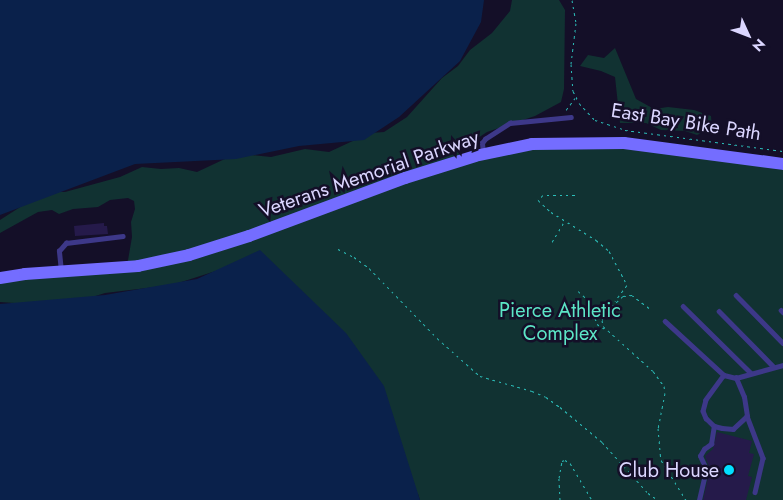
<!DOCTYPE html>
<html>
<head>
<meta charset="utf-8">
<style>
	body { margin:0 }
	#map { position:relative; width:783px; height:500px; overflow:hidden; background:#140f28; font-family:Jost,sans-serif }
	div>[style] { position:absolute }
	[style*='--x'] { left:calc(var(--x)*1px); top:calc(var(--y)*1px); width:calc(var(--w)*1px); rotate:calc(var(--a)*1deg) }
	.green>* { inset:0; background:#113232 }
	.water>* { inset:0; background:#0a214b }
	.building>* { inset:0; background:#251a4a }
	.path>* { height:1px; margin-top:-0.5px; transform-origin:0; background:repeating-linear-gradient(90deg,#2bbeb9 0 2.5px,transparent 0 6.5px) }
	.lane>* { height:4.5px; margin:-2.25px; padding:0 2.25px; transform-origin:2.25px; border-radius:2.25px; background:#3d3889 }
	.secondary>* { height:12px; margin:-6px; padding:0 6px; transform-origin:6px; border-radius:6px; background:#746dff }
	.dots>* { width:14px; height:14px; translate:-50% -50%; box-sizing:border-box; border:2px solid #140f28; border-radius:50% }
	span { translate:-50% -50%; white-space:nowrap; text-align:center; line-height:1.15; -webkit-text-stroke:5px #140f28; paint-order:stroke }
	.street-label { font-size:20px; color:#dbd6ff }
	.park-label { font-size:20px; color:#5ce5c6 }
	.poi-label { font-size:20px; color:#dbd6ff }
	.right { translate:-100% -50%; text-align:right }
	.north { position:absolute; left:723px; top:10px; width:50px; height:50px; -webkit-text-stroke:4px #140f28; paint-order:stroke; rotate:133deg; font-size:14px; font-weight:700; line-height:20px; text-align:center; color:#dbd6ff }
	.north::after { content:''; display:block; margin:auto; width:18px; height:22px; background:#dbd6ff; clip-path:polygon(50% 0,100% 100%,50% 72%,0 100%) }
</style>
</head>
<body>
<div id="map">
	<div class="green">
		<div style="clip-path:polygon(512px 0,559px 0,565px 10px,564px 89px,561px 102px,535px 116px,487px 132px,460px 150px,458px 163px,507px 150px,610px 143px,783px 165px,783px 500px,420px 500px,418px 494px,222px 269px,172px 285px,105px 293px,86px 299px,29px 304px,0 302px,0 277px,127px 266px,132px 237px,131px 222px,135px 209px,134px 201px,128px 198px,110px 200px,98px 207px,73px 209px,59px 214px,52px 210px,38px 212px,0 233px,0 220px,28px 202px,52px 192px,65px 192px,120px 177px,142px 167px,161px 169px,179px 168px,197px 172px,229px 157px,243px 154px,271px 157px,305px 149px,329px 152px,370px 133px,384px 132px,407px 117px,442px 78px,458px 66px,470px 50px,492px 33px,510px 11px)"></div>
		<div style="clip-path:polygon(615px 48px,636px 99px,654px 109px,668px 107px,694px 110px,711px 116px,712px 128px,697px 135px,685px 131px,661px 130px,646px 123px,620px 123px,615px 77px,601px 71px,580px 66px,588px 55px,604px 58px)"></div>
	</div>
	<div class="water">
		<div style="clip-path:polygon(0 0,484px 0,481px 22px,460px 61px,399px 117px,364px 140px,299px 146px,236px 159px,135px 164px,0 215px)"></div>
		<div style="clip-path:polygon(260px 250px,346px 333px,384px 386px,420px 500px,0 500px,0 304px,105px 295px,197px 279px)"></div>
	</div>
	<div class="building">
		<div style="clip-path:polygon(104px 223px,104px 226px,107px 226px,108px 234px,75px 236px,74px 226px)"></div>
		<div style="clip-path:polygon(717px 432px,752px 441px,749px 453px,754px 454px,748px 476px,752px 477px,746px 500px,703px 500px,710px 469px,705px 456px,713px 449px)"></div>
	</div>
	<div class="path">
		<div style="--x:572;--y:0;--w:23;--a:80"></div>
		<div style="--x:576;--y:23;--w:41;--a:97"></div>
		<div style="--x:571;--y:64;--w:27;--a:86"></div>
		<div style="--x:573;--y:91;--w:13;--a:63"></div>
		<div style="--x:579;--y:103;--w:23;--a:47"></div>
		<div style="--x:595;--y:120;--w:32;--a:18"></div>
		<div style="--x:625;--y:130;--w:159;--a:7.6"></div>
		<div style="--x:566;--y:110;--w:15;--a:-53"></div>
		<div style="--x:575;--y:195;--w:32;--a:180"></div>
		<div style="--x:543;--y:195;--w:7;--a:135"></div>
		<div style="--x:538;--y:200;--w:18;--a:43"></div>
		<div style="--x:551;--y:212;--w:53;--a:31.9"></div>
		<div style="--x:596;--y:240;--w:17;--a:40"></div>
		<div style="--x:609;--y:251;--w:38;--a:62"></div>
		<div style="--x:627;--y:285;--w:20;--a:127"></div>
		<div style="--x:552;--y:242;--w:23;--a:-59"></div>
		<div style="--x:338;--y:249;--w:18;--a:27"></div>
		<div style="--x:354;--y:257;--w:19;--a:36"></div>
		<div style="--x:369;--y:268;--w:98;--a:45.8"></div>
		<div style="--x:437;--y:338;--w:57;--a:41.5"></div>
		<div style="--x:480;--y:376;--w:54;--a:16.1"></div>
		<div style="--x:532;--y:391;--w:15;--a:23"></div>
		<div style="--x:546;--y:397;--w:17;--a:36"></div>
		<div style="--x:560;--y:407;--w:55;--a:39.8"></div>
		<div style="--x:602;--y:442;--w:69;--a:48"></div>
		<div style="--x:648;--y:493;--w:12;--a:35"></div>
		<div style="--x:578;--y:291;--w:13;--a:42"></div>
		<div style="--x:588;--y:300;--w:26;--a:69"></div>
		<div style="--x:597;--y:324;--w:13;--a:32"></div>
		<div style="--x:649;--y:308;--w:21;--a:-143"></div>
		<div style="--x:632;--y:295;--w:9;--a:174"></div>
		<div style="--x:623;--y:296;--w:23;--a:137"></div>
		<div style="--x:606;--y:312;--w:9;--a:117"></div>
		<div style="--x:602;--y:320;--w:6;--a:81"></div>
		<div style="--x:603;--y:326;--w:67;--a:42"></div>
		<div style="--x:653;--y:371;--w:19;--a:54"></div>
		<div style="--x:664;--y:386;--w:7;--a:82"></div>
		<div style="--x:665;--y:393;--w:36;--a:101"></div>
		<div style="--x:658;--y:428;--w:32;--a:85"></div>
		<div style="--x:661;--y:460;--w:47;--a:58"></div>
		<div style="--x:560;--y:500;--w:22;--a:-93"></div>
		<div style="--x:559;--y:478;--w:17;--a:-80"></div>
		<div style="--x:562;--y:461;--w:3;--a:-18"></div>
		<div style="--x:565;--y:460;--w:6;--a:31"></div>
		<div style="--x:570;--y:463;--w:43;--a:59.3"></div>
	</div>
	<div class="lane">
		<div style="--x:483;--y:153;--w:10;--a:-96"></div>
		<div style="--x:482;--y:143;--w:5;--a:-53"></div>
		<div style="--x:485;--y:139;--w:30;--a:-33"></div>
		<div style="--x:510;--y:123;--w:61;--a:-5.6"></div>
		<div style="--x:61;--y:271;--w:20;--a:-96"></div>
		<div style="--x:59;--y:251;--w:11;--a:-49"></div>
		<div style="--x:66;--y:243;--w:57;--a:-7"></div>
		<div style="--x:736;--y:295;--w:67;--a:45.6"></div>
		<div style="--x:683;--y:306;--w:95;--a:44.6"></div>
		<div style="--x:781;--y:310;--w:3;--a:45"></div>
		<div style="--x:719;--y:311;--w:78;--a:45.5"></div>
		<div style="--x:665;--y:321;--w:80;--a:42.5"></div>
		<div style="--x:724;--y:375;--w:12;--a:14"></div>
		<div style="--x:736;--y:378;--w:49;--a:-15.5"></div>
		<div style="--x:724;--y:375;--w:31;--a:126"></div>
		<div style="--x:706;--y:400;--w:11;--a:105"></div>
		<div style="--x:703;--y:411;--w:8;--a:67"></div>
		<div style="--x:706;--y:418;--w:11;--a:45"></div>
		<div style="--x:714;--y:426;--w:8;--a:14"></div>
		<div style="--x:722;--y:428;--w:11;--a:5"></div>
		<div style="--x:733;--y:429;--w:19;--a:-43"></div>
		<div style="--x:747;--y:416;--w:19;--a:-99"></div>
		<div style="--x:744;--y:397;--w:21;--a:-113"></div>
		<div style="--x:747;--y:416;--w:45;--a:69.1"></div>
		<div style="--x:763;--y:458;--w:35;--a:103"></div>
		<div style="--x:699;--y:500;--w:32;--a:-77"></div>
		<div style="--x:706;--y:469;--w:14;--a:-115"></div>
		<div style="--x:700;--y:456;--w:8;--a:-60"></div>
		<div style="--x:704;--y:449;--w:9;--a:-36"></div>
		<div style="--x:711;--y:444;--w:18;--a:-81"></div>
	</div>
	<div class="secondary">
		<div style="--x:0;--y:278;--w:25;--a:-9"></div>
		<div style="--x:25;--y:274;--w:113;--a:-4"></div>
		<div style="--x:138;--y:266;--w:52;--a:-12.2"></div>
		<div style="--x:189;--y:255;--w:63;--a:-17.6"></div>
		<div style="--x:249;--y:236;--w:166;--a:-20.4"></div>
		<div style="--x:405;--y:178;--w:73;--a:-17.4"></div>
		<div style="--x:475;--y:156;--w:58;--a:-11.9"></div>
		<div style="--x:532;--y:144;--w:92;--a:-0.6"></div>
		<div style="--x:624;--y:143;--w:160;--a:7.5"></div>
	</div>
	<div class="dots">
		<div style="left:729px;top:470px;background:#02dfff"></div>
	</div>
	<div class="street-label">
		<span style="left:686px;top:122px;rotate:9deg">East Bay Bike Path</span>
		<span style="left:369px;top:174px;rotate:-19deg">Veterans Memorial Parkway</span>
	</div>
	<div class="park-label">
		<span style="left:560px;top:322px">Pierce Athletic<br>Complex</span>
	</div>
	<div class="poi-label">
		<span class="right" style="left:719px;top:470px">Club House</span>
	</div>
	<div class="north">N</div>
</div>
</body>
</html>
